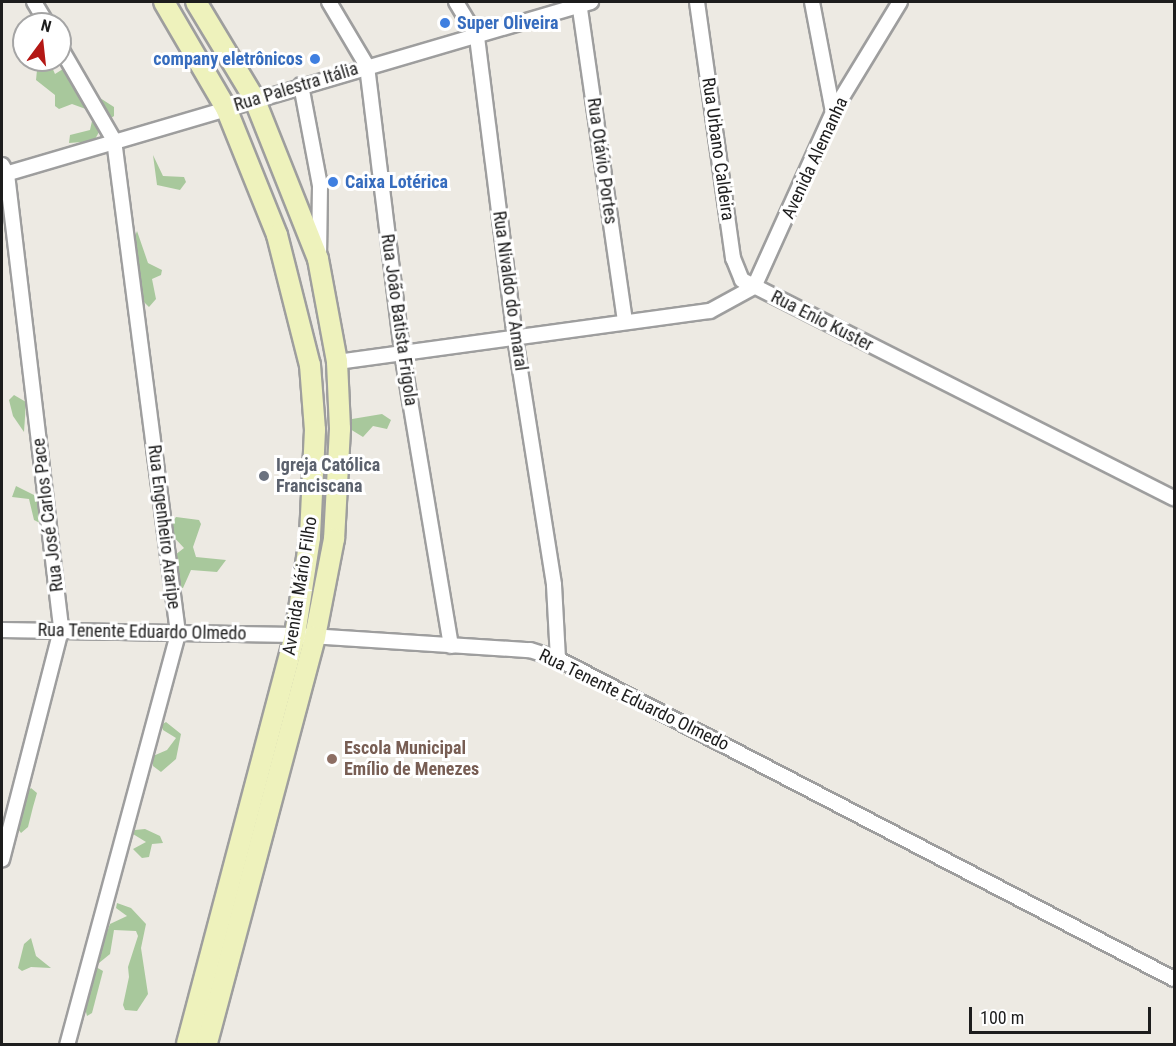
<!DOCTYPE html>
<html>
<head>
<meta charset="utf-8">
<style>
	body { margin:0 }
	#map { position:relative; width:1176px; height:1046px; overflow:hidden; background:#edeae3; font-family:"Roboto Condensed",sans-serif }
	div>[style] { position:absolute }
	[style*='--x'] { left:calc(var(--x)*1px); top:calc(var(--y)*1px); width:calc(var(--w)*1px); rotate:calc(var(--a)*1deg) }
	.forest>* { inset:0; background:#a8c89c }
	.roads { filter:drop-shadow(2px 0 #9e9e9e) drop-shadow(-2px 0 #9e9e9e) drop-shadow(0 2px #9e9e9e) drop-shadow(0 -2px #9e9e9e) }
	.minor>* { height:14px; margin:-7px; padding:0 7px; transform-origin:7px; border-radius:7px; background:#fff }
	.secondary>* { height:20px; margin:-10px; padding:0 10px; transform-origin:10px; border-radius:10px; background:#eef2bc }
	.dots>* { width:16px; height:16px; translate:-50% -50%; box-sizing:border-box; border:3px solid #fff; border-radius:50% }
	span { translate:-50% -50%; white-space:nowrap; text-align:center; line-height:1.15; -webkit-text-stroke:6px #fff; paint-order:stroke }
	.shop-label { font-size:18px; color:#366cbe; font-weight:700 }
	.left { translate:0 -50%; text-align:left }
	.right { translate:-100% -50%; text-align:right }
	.street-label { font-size:18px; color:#1d1d1d }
	.worship-label { font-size:18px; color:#5b616d; font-weight:700 }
	.education-label { font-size:18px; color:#785e54; font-weight:700 }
	.frame { position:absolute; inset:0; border:3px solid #1d1d1d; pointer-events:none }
	.north { position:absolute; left:12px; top:12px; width:60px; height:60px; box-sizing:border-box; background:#fff; border:2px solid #a5a5a5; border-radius:50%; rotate:15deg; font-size:16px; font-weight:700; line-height:24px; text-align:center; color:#1d1d1d }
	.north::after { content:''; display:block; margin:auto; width:21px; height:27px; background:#b41815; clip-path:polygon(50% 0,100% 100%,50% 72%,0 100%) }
	.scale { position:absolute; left:969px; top:1007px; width:182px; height:27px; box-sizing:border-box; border:3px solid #1d1d1d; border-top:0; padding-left:8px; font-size:18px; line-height:21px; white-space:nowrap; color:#1d1d1d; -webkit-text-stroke:4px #fff; paint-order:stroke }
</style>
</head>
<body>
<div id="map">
	<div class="forest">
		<div style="clip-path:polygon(45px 63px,51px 65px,55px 74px,63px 69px,72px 75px,82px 99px,100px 98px,114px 107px,114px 116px,104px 123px,94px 141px,69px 143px,70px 135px,90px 130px,94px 112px,72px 104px,59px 109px,55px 106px,55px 95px,36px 80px,37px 70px)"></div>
		<div style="clip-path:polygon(153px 155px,163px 176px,184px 177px,186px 182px,180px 190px,157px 185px)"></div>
		<div style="clip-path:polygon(137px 231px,148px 263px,162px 270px,161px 275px,152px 279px,156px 299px,149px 307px,142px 300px,138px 284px,138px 253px,132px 245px)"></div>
		<div style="clip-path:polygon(14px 395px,26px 402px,24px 432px,13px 416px,9px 400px)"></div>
		<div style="clip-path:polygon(382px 414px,391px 420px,387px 429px,373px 426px,363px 437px,350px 429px,352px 419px)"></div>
		<div style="clip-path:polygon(16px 486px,40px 498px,42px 524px,34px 520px,29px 499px,12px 497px)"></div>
		<div style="clip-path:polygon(176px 517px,199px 520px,201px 524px,193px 547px,196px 557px,226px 560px,217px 572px,191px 570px,183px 588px,177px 587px,171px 569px,175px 555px,184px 548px,171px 534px,170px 525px)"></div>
		<div style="clip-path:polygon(166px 722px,181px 734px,176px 759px,161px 772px,153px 766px,153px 756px,167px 750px,176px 738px,163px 730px,161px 725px)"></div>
		<div style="clip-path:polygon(31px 788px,37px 793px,33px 807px,28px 827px,21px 833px,18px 829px,20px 810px,24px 795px)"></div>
		<div style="clip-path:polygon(145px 829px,160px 836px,163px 843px,152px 844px,149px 857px,142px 858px,133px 849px,146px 842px,133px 834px,135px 830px)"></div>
		<div style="clip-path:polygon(117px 903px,131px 908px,146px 924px,141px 948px,148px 994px,137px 1011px,125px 1010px,123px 1005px,129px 977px,128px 967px,138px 936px,136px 931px,114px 930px,110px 954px,99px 963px,99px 953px,110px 924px,127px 916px,116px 908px)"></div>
		<div style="clip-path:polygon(31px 938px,36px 956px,51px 968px,31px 967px,22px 971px,18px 968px,24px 944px)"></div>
		<div style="clip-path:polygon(96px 967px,103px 971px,92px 1013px,87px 1016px,84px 1004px)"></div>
	</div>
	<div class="roads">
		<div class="minor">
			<div style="--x:34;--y:2;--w:26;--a:59"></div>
			<div style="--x:329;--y:2;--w:74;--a:59.3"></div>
			<div style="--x:367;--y:66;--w:289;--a:83"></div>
			<div style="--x:402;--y:353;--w:297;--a:80.5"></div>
			<div style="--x:456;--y:2;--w:41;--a:59"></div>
			<div style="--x:477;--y:37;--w:303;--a:82.8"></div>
			<div style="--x:515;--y:338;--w:250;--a:81"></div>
			<div style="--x:554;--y:585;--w:74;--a:86.9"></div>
			<div style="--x:579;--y:2;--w:323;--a:81.8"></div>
			<div style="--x:697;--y:2;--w:259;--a:82"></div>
			<div style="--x:733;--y:258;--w:24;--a:68"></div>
			<div style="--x:742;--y:280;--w:484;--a:26.8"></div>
			<div style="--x:812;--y:2;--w:112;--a:79.2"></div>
			<div style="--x:60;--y:47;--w:108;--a:59.9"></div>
			<div style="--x:114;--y:140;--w:498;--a:82.6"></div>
			<div style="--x:178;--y:634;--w:425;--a:105.1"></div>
			<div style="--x:301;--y:85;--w:103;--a:79.3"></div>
			<div style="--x:320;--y:186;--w:68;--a:90.8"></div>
			<div style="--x:2;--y:165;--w:10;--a:61"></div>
			<div style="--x:7;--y:174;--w:459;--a:83.2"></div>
			<div style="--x:61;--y:630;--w:237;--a:104.4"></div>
			<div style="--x:2;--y:175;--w:614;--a:-16.37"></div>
			<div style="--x:754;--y:287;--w:192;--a:-65.7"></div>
			<div style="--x:833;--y:112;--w:129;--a:-58.7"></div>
			<div style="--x:337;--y:362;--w:376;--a:-7.8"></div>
			<div style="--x:710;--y:311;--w:50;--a:-28.6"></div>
			<div style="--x:2;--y:630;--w:293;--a:1"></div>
			<div style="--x:295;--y:635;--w:235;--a:3.7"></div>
			<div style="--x:530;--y:650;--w:29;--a:18"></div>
			<div style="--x:558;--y:659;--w:694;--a:27.45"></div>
		</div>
		<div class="secondary">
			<div style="--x:164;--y:2;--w:123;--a:59.7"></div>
			<div style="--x:226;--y:108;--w:137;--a:68.1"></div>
			<div style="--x:277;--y:235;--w:134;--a:75.8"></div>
			<div style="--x:310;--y:365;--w:65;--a:85.6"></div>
			<div style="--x:315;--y:430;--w:108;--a:92.7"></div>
			<div style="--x:310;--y:538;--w:98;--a:98.8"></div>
			<div style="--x:295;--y:635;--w:423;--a:104.8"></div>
			<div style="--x:196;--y:2;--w:112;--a:58.9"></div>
			<div style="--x:254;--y:98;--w:173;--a:68.3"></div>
			<div style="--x:318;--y:259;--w:105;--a:79.5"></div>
			<div style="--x:337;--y:362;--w:67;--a:87.4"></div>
			<div style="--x:340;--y:429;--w:110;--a:93.1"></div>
			<div style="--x:334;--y:539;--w:100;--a:101"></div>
			<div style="--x:315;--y:637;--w:421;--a:104.9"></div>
		</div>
	</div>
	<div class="dots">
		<div style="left:445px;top:23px;background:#3f7fe0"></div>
		<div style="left:315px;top:59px;background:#3f7fe0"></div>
		<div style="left:333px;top:182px;background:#3f7fe0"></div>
		<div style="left:264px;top:476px;background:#6b7280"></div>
		<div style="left:332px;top:759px;background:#8d6e63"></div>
	</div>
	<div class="shop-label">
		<span class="left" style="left:457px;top:23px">Super Oliveira</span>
		<span class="right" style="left:303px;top:59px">company eletrônicos</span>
		<span class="left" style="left:345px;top:182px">Caixa Lotérica</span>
	</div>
	<div class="street-label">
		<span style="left:296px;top:87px;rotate:-17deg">Rua Palestra Itália</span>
		<span style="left:718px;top:149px;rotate:82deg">Rua Urbano Caldeira</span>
		<span style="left:815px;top:158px;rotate:-65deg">Avenida Alemanha</span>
		<span style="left:602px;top:161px;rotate:82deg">Rua Otávio Portes</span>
		<span style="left:510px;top:291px;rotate:82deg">Rua Nivaldo do Amaral</span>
		<span style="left:399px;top:320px;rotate:82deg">Rua João Batista Frigola</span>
		<span style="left:822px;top:321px;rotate:27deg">Rua Enio Kuster</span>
		<span style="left:48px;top:515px;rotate:-97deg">Rua José Carlos Pace</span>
		<span style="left:164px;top:527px;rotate:83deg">Rua Engenheiro Araripe</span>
		<span style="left:300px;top:586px;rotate:-81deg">Avenida Mário Filho</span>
		<span style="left:142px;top:632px;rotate:1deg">Rua Tenente Eduardo Olmedo</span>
		<span style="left:634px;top:700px;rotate:26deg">Rua Tenente Eduardo Olmedo</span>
	</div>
	<div class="worship-label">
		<span class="left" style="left:276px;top:476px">Igreja Católica<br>Franciscana</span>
	</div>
	<div class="education-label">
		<span class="left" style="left:344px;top:759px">Escola Municipal<br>Emílio de Menezes</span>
	</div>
	<div class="frame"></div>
	<div class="north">N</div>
	<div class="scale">100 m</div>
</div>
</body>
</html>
